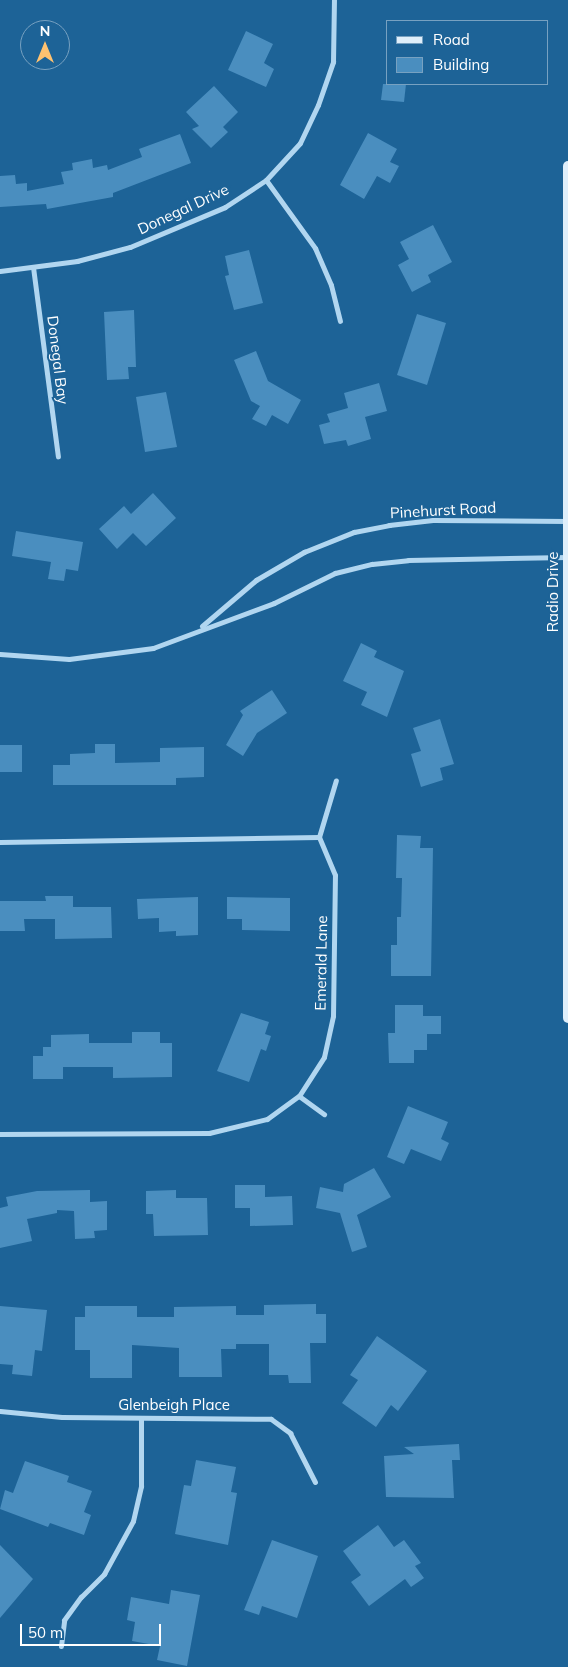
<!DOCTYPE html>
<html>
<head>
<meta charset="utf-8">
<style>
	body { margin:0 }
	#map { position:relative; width:568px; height:1667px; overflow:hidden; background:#1d6397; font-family:Mulish,sans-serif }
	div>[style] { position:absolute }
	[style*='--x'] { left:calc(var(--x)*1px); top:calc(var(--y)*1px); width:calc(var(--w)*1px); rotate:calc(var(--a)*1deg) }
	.building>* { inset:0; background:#4a8ebf }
	.street>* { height:5px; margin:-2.5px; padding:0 2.5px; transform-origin:2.5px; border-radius:2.5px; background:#b1d6f0 }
	.secondary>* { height:10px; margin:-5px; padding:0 5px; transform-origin:5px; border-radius:5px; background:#dfeffb }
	span { translate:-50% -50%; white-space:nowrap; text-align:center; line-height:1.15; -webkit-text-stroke:4px #1d6397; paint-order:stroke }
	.street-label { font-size:15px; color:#fff }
	.legend { position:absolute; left:386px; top:20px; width:162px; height:65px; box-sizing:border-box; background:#1d6397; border:1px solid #77a1c1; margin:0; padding:6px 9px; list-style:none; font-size:15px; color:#fff }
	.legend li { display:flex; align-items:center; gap:10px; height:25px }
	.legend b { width:25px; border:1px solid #77a1c1 }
	.north { position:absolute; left:20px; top:20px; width:50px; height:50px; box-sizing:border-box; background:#1d6397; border:1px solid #77a1c1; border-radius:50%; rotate:0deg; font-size:14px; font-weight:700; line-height:20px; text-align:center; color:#fff }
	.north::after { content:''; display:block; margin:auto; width:18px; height:22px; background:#ffc270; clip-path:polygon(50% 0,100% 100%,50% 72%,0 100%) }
	.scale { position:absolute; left:20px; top:1624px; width:141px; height:22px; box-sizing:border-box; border:2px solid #fff; border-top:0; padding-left:6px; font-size:15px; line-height:18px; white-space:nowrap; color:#fff; -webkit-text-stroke:4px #1d6397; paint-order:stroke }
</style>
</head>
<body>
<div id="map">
	<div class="building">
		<div style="clip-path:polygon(246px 31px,273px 44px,264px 63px,274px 69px,266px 87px,228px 70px)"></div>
		<div style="clip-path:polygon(383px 84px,406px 84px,404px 102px,381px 100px)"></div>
		<div style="clip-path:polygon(214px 86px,238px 112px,223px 127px,228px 132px,211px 148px,192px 129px,199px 126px,186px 112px)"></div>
		<div style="clip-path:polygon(368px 133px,397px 149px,390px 162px,399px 166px,390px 183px,377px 176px,364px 199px,340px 185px)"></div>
		<div style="clip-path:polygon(180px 134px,191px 163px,113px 193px,113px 197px,47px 209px,46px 204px,0 207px,0 176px,15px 175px,16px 184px,27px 183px,27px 191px,64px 184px,61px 172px,73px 170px,72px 163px,92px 159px,93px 168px,107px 165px,108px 170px,142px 157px,139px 149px)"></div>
		<div style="clip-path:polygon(433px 225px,452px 262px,428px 275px,431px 282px,412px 292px,398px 265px,409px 259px,400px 242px)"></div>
		<div style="clip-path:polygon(249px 250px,263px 303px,234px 310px,225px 276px,229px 275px,225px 256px)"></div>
		<div style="clip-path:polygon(134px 310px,136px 367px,128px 367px,129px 379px,107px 380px,104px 312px)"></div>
		<div style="clip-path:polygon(417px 314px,446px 323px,427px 385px,397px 375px)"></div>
		<div style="clip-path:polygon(256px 351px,268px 381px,301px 400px,288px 424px,272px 415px,266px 426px,252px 419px,260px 406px,251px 401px,234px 360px)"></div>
		<div style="clip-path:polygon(379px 383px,387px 411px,365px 417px,371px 439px,348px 446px,346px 440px,324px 444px,319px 425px,330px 422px,327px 414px,348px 408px,344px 393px)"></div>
		<div style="clip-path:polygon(166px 392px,177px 447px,145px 452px,136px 397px)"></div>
		<div style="clip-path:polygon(153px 493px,176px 518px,146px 546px,133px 533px,117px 549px,99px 529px,124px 506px,131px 514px)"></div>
		<div style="clip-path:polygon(16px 531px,83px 542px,78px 571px,66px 569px,64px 581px,48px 579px,51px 562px,12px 556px)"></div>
		<div style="clip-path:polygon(361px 643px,377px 651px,374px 657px,404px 671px,387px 717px,361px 705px,367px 692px,343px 681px)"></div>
		<div style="clip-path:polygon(272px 690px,287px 713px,257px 733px,243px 756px,226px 745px,243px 715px,240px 711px)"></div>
		<div style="clip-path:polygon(440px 719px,454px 764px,440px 768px,443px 780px,421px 787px,411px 754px,421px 751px,413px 728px)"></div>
		<div style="clip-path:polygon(95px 744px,115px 744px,115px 763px,160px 762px,160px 748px,204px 747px,204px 777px,176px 778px,176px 785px,53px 785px,53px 765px,70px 765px,70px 754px,95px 753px)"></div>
		<div style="clip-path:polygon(0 745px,22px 745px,22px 772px,0 772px)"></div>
		<div style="clip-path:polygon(397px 835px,421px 836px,420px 848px,433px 848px,431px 976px,391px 976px,391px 945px,397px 945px,397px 917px,401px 917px,402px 878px,396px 878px)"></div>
		<div style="clip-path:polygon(45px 896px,73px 896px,73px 907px,111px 907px,112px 938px,55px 939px,55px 919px,24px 919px,25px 931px,0 931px,0 901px,46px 901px)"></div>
		<div style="clip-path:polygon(198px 897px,198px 935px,176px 936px,176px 931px,159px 932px,159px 918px,138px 919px,137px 899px)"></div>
		<div style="clip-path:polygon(227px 897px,290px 898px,290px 931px,242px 930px,242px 919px,227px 919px)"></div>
		<div style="clip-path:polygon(395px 1005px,423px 1005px,423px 1016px,441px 1016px,441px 1034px,427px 1034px,427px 1050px,414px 1050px,414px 1063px,389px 1063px,388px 1033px,395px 1033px)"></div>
		<div style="clip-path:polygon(241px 1013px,269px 1022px,265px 1034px,271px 1036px,266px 1051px,261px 1049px,249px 1082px,217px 1071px)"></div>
		<div style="clip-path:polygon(132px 1032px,160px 1032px,160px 1043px,172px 1043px,172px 1077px,113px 1078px,113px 1067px,63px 1067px,63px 1079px,33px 1079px,33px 1056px,43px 1056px,43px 1047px,51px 1047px,51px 1035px,89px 1034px,89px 1043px,132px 1043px)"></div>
		<div style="clip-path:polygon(408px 1106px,448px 1122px,441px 1139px,449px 1143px,441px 1161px,411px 1149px,404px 1164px,387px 1157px)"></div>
		<div style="clip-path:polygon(374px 1168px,391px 1197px,357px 1215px,367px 1247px,352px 1252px,340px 1213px,316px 1208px,320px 1187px,343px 1192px,344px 1184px)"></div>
		<div style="clip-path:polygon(235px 1185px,265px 1185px,265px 1197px,292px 1196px,293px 1225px,250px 1226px,250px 1208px,235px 1208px)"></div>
		<div style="clip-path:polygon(90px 1190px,90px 1202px,107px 1201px,107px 1230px,94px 1231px,95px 1238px,75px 1239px,74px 1211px,57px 1210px,57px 1213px,27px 1219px,32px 1241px,0 1248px,0 1208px,8px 1206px,6px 1197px,37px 1191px)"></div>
		<div style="clip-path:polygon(176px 1190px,176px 1198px,207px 1198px,208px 1235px,154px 1236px,153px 1214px,146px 1214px,146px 1191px)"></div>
		<div style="clip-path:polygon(316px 1304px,316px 1314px,326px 1314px,326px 1343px,310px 1343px,311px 1383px,289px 1383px,288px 1375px,269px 1375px,269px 1344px,236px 1344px,236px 1349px,221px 1349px,222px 1377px,179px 1377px,179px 1348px,132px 1345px,132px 1378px,90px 1378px,90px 1350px,75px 1350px,75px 1317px,85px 1317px,85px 1306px,137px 1306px,137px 1317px,174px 1317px,174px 1307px,236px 1306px,236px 1315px,264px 1315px,264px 1305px)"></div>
		<div style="clip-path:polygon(0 1306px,47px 1310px,42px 1351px,35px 1350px,32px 1376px,12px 1374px,13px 1365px,0 1364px)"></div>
		<div style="clip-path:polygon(377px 1336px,427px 1371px,398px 1411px,391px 1405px,376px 1427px,342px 1403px,358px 1380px,350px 1375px)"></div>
		<div style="clip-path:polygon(459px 1444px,460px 1460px,452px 1460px,454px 1498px,386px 1497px,384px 1456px,414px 1454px,404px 1447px)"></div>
		<div style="clip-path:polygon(196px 1460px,236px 1467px,231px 1492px,237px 1493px,228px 1545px,175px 1534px,184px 1485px,191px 1486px)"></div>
		<div style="clip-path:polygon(25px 1461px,69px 1476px,67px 1482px,92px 1491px,84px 1512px,91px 1515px,84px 1535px,50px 1523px,48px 1527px,0 1509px,5px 1490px,13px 1493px)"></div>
		<div style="clip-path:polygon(378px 1525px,394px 1547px,404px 1540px,421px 1563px,415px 1566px,424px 1578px,411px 1587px,405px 1579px,369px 1606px,351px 1582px,361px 1575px,343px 1551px)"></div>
		<div style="clip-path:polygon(272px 1540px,318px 1556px,297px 1618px,262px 1606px,259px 1615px,244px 1610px)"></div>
		<div style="clip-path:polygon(0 1545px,33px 1579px,0 1618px)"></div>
		<div style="clip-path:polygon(171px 1590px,200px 1595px,187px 1666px,157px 1660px,160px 1646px,132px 1641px,135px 1622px,127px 1620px,131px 1597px,169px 1604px)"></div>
	</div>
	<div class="street">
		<div style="--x:266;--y:180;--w:84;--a:54.2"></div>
		<div style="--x:315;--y:248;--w:40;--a:66.6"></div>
		<div style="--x:331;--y:285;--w:37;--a:76"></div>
		<div style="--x:33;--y:267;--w:191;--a:82.5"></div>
		<div style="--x:0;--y:271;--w:78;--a:-7.4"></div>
		<div style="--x:77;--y:261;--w:55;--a:-14.8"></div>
		<div style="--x:130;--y:247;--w:103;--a:-22.8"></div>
		<div style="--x:225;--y:207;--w:49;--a:-33.4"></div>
		<div style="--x:266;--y:180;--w:50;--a:-47.4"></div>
		<div style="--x:300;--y:143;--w:42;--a:-64.7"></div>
		<div style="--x:318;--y:105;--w:46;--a:-70.8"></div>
		<div style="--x:333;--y:62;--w:62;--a:-89.1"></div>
		<div style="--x:202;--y:626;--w:71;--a:-40.4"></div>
		<div style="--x:256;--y:580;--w:56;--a:-30.3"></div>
		<div style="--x:304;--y:552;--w:54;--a:-21.8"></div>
		<div style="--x:354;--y:532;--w:36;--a:-11"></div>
		<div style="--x:389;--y:525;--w:44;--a:-6.5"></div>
		<div style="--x:433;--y:520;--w:135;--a:0.4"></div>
		<div style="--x:0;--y:654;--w:69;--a:4.1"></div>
		<div style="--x:69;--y:659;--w:85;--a:-7.5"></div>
		<div style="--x:153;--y:648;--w:129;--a:-20.4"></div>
		<div style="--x:274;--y:603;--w:68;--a:-26.2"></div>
		<div style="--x:335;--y:573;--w:38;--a:-14"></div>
		<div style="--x:372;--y:564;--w:36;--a:-6"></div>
		<div style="--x:408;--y:560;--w:160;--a:-1.1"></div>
		<div style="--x:319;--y:837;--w:59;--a:-73.4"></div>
		<div style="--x:0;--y:842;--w:319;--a:-0.9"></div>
		<div style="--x:299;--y:1096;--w:31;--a:36"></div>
		<div style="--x:0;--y:1134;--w:209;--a:-0.3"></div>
		<div style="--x:209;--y:1133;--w:60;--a:-13.6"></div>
		<div style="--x:267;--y:1119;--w:39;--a:-36"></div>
		<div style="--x:299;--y:1096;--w:46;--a:-57.3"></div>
		<div style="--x:324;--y:1057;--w:42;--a:-77.6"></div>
		<div style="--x:333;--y:1016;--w:141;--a:-89.2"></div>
		<div style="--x:335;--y:875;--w:41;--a:-112.8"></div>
		<div style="--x:0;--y:1411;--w:62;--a:5.5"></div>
		<div style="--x:62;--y:1417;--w:209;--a:0.5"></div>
		<div style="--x:271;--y:1419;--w:24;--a:36"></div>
		<div style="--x:290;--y:1433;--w:55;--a:63"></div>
		<div style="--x:61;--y:1646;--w:26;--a:-83"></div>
		<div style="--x:64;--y:1620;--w:29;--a:-54"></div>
		<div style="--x:81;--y:1597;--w:33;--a:-45"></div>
		<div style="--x:104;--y:1574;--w:60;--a:-61.3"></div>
		<div style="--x:133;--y:1521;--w:36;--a:-77"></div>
		<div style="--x:141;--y:1486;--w:68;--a:-90"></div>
	</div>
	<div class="secondary">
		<div style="--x:568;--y:166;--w:852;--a:90"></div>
	</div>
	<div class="street-label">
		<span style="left:183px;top:209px;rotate:-25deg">Donegal Drive</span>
		<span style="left:58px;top:360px;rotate:83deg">Donegal Bay</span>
		<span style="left:443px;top:510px;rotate:-3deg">Pinehurst Road</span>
		<span style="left:553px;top:592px;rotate:-90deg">Radio Drive</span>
		<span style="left:321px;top:963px;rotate:-89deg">Emerald Lane</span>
		<span style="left:174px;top:1405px">Glenbeigh Place</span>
	</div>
	<ul class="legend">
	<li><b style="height:6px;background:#dfeffb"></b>Road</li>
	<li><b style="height:14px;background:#4a8ebf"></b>Building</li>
	</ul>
	<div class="north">N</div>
	<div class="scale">50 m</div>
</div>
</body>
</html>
